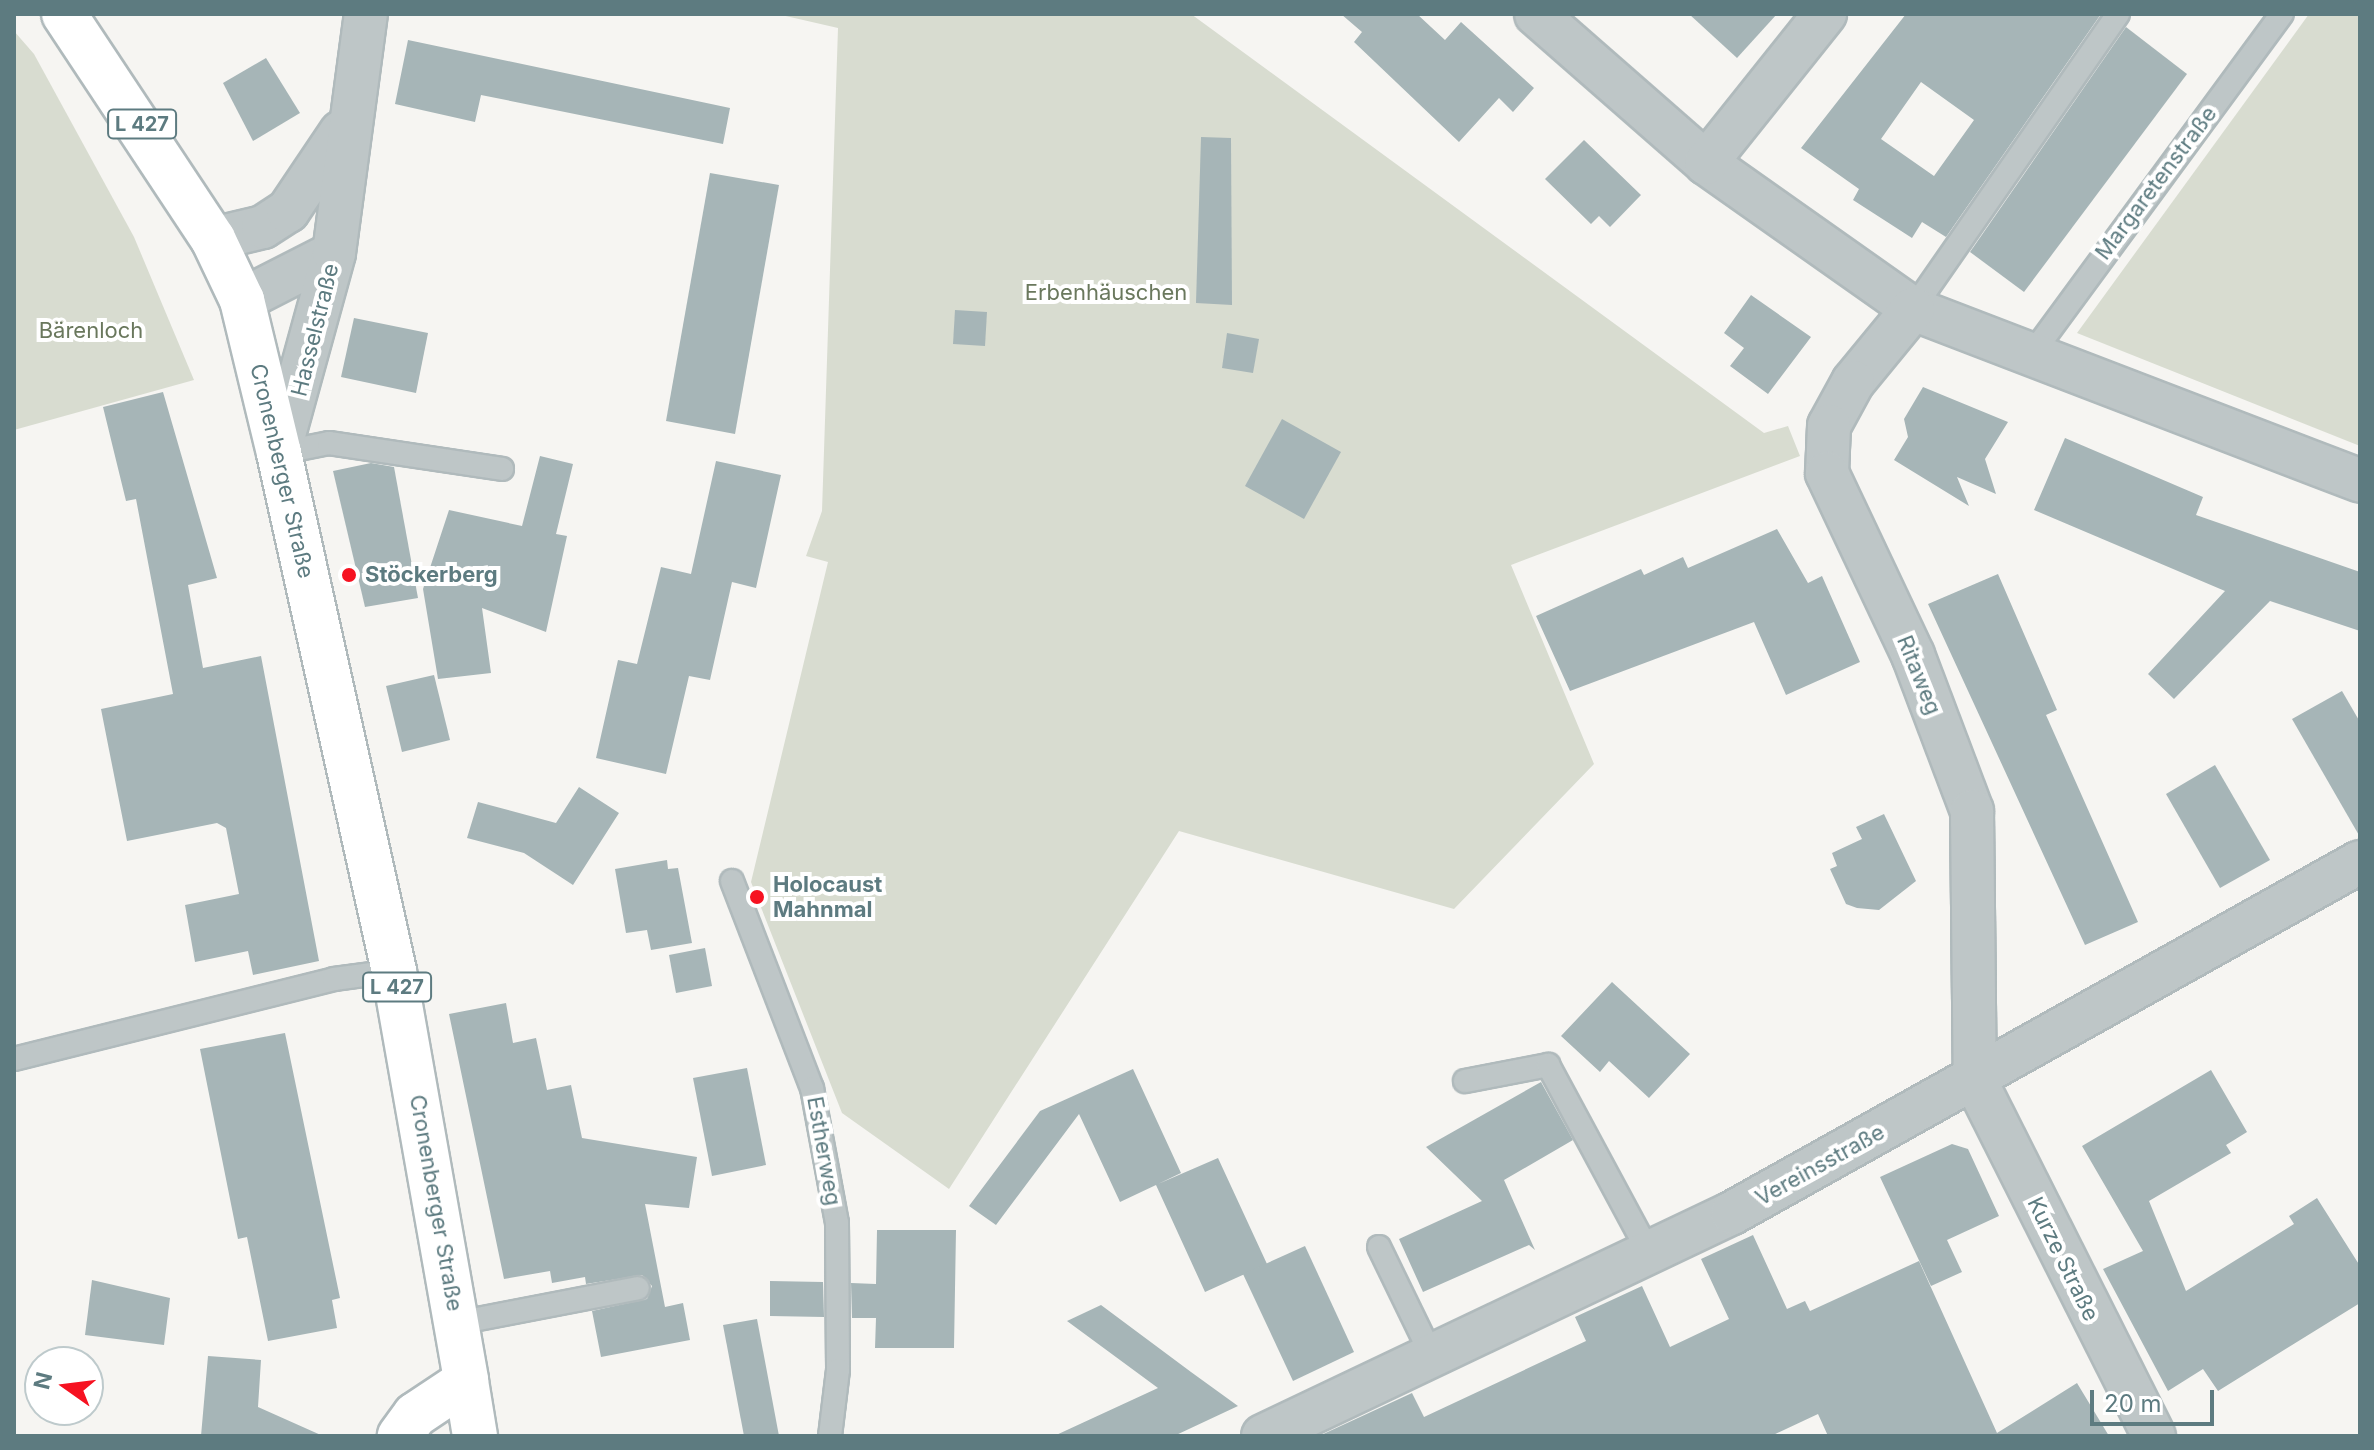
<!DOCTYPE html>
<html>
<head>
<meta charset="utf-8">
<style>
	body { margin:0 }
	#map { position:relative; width:2374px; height:1450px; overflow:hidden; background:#f6f5f2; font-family:Inter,sans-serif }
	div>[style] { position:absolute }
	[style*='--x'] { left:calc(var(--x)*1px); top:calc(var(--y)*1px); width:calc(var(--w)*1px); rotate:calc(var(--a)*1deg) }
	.green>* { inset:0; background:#d8dcd0 }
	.building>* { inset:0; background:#a6b5b7 }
	.roads { filter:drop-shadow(2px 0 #b0babc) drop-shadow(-2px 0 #b0babc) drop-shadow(0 2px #b0babc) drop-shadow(0 -2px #b0babc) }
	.lane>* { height:22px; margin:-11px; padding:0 11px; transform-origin:11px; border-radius:11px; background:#bec6c7 }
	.street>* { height:42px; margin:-21px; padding:0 21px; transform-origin:21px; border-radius:21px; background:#bec6c7 }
	.secondary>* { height:44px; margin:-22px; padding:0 22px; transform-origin:22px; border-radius:22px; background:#fff }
	.primary>* { height:44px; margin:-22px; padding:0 22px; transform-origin:22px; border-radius:22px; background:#fff }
	.dots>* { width:22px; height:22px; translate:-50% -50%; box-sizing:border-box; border:4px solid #fff; border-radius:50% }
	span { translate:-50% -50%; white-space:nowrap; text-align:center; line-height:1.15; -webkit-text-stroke:8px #fff; paint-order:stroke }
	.shield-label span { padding:2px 6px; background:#fff; border:2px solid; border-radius:6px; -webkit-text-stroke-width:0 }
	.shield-label { font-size:20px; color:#5d7b80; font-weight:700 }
	.street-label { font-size:22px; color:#5d7b80 }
	.park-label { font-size:22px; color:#6a785d }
	.poi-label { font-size:22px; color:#5d7b80; font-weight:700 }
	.left { translate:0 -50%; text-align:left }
	.frame { position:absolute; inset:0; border:16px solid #5d7b80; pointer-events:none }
	.north { position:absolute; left:24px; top:1346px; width:80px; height:80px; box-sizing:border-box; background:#fff; border:2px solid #becacc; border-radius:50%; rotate:284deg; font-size:22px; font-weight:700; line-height:32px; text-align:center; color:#5d7b80 }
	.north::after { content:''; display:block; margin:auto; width:28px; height:36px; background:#f61221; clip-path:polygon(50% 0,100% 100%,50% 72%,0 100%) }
	.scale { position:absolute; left:2090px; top:1390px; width:124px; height:36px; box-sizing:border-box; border:4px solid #5d7b80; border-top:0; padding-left:10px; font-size:24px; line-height:28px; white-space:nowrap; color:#5d7b80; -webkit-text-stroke:6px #fff; paint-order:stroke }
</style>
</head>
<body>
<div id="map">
	<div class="green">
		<div style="clip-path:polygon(777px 14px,1191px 14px,1764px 433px,1788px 426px,1800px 456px,1511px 565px,1594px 764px,1454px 909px,1179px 831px,949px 1189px,842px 1113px,751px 882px,828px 562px,806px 556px,822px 511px,838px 28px)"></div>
		<div style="clip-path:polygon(2309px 14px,2360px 14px,2360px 446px,2077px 333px)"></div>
		<div style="clip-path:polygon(14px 31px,34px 54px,134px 237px,194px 380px,14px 430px)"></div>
	</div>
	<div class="building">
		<div style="clip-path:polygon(1341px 14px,1417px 14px,1445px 40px,1461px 22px,1534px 88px,1513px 112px,1499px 98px,1459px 142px,1354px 42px,1362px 32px)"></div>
		<div style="clip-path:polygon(1689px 14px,1777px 14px,1737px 58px)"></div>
		<div style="clip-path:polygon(evenodd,1906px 14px,2101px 14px,1946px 237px,1922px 222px,1912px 238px,1853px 200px,1859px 189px,1801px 148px,1906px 14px,1921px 82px,1974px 120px,1934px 176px,1881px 139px,1921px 82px)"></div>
		<div style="clip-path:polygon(2126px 27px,2187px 74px,2024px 292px,1970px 252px)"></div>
		<div style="clip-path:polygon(408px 40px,730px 108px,723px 144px,481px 95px,475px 122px,395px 104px)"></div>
		<div style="clip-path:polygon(266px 58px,300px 113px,253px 141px,223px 83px)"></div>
		<div style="clip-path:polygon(1201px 137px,1231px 138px,1232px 305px,1196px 303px)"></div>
		<div style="clip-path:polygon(1584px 140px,1641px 195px,1610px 227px,1599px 216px,1591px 224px,1545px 179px)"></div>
		<div style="clip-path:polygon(710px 173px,779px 185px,735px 434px,666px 421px)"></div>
		<div style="clip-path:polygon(1751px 295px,1811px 337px,1768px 394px,1730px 366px,1744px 348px,1724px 333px)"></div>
		<div style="clip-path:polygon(955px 310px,987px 312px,985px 346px,953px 344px)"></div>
		<div style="clip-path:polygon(354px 318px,428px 333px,416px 393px,341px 377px)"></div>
		<div style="clip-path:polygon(1227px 333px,1259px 339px,1253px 373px,1222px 368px)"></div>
		<div style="clip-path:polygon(1923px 387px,2008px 422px,1985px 459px,1996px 494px,1957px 477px,1969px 506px,1894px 460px,1908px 437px,1904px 419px)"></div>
		<div style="clip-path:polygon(163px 392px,217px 578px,188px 585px,203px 668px,261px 656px,319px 961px,253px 975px,248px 951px,195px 962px,185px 905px,239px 894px,226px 828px,217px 823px,127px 841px,101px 709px,173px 694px,136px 499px,126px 501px,103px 407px)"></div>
		<div style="clip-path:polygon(1282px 419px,1341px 452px,1304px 519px,1245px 486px)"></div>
		<div style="clip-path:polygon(2065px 438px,2203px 497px,2196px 515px,2360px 572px,2360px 631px,2270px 601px,2174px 699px,2148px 674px,2225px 591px,2034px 510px)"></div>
		<div style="clip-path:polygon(540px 456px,573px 464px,556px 534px,567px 536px,546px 632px,482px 608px,491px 673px,438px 679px,423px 589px,449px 510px,522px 526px)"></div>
		<div style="clip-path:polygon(716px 461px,781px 475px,756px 588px,732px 582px,710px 680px,689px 676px,666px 774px,596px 758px,618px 660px,637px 664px,661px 567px,691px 574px)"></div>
		<div style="clip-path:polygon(371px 463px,394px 467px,418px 598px,365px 607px,333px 471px)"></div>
		<div style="clip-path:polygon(1777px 529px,1808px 583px,1822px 576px,1860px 662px,1786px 695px,1754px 622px,1570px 691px,1536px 616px,1641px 569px,1644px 575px,1683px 557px,1688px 568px)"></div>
		<div style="clip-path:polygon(1998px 574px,2057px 710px,2046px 715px,2138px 922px,2085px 945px,1928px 604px)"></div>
		<div style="clip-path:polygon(434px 675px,450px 740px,402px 752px,386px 686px)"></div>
		<div style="clip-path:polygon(2342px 691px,2360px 722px,2360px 837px,2292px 719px)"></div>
		<div style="clip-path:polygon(2215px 765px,2270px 860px,2220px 888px,2166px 794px)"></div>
		<div style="clip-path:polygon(579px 787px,619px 813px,573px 885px,524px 853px,467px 838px,478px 802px,556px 823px)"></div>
		<div style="clip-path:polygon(1884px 814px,1916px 881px,1879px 910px,1857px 908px,1846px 904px,1830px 869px,1837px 866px,1832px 853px,1862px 839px,1856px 827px)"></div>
		<div style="clip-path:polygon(667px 860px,668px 869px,678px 868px,692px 943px,651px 950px,647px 930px,626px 933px,615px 869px)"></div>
		<div style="clip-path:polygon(705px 948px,712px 986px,676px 993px,669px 955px)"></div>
		<div style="clip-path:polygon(1612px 982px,1690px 1054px,1649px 1098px,1609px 1061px,1600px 1072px,1561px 1036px)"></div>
		<div style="clip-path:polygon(506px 1003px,513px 1043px,536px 1038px,547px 1090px,571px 1085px,582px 1138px,697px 1157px,689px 1208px,645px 1204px,665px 1307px,683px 1303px,690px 1340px,601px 1357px,592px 1311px,647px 1299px,652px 1286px,642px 1275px,586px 1284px,585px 1277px,552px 1283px,550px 1271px,504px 1279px,449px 1014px)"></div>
		<div style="clip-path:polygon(285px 1033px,340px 1298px,332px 1300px,337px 1328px,268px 1341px,247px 1237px,238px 1239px,200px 1049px)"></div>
		<div style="clip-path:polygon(747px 1068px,766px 1165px,712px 1176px,693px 1078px)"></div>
		<div style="clip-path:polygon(1133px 1069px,1181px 1173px,1158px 1184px,1218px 1158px,1267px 1264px,1205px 1292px,1156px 1185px,1120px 1202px,1079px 1114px,996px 1225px,969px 1206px,1040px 1111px)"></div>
		<div style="clip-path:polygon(2211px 1070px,2247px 1132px,2226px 1145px,2231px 1153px,2149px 1201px,2186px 1291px,2294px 1224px,2289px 1216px,2317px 1198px,2360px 1266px,2360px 1303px,2218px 1391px,2203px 1369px,2168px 1391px,2103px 1269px,2143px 1251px,2082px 1146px)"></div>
		<div style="clip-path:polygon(1541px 1082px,1573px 1140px,1504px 1180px,1535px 1250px,1529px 1245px,1423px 1292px,1399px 1239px,1482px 1201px,1426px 1147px)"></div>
		<div style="clip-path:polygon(1952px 1144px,1968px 1149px,1999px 1216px,1947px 1240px,1962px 1272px,1931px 1286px,1880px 1177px)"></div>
		<div style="clip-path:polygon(877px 1230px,956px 1230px,954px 1348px,875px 1348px,876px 1318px,852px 1318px,851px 1283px,876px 1284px)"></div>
		<div style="clip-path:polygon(1753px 1235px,1787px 1309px,1805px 1301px,1810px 1311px,1919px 1261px,1997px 1433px,2077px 1383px,2109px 1436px,1828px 1436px,1818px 1414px,1771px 1436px,1319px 1436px,1412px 1393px,1424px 1417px,1586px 1341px,1575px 1317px,1642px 1286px,1670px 1347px,1729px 1319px,1701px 1259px)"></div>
		<div style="clip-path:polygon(1305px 1246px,1354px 1352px,1293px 1381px,1243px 1274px)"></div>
		<div style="clip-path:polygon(92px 1280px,170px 1298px,164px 1345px,85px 1335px)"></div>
		<div style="clip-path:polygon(770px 1281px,823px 1282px,824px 1317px,770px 1316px)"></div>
		<div style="clip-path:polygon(1101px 1305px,1191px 1372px,1238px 1406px,1174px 1436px,1054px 1436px,1158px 1388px,1067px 1321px)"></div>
		<div style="clip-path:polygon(757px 1319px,779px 1436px,744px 1436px,723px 1325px)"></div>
		<div style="clip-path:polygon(208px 1356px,261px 1360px,258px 1407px,323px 1436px,201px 1436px)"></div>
	</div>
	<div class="roads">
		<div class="lane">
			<div style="--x:1913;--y:309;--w:359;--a:-55.2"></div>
			<div style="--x:2032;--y:354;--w:422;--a:-53.7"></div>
			<div style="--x:279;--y:453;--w:51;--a:-11.3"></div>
			<div style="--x:329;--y:443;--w:175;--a:8.5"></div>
			<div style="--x:732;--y:881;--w:222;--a:68.9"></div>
			<div style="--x:812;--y:1088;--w:137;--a:79.5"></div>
			<div style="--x:837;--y:1223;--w:147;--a:89.6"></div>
			<div style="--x:838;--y:1370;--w:66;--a:96.9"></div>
			<div style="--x:14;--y:1059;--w:330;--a:-14"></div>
			<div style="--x:334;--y:979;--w:61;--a:-7.6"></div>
			<div style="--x:1465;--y:1081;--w:85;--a:-10.9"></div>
			<div style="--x:1548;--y:1065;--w:211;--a:61.7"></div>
			<div style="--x:1379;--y:1247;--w:119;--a:64.1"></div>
			<div style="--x:457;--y:1323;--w:184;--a:-10.9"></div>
		</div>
		<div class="street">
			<div style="--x:1536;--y:14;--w:226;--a:41.2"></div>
			<div style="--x:1706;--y:163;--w:253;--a:35.2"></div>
			<div style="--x:1913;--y:309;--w:479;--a:21"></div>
			<div style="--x:1706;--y:163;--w:191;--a:-51.4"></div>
			<div style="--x:213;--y:239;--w:51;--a:-13.5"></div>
			<div style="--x:263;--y:227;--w:30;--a:-33"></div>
			<div style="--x:288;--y:211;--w:95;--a:-56.1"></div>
			<div style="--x:242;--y:300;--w:103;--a:-27.1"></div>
			<div style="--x:1913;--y:309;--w:94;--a:129.4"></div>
			<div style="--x:1853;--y:382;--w:50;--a:118.6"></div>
			<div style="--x:1829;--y:426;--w:47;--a:92.4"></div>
			<div style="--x:1827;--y:473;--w:201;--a:64.7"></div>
			<div style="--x:1913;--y:655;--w:167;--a:69.3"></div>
			<div style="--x:1972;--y:811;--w:269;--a:89.4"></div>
			<div style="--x:1975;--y:1080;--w:398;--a:63.3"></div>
			<div style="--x:279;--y:453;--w:207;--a:-74.6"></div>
			<div style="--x:334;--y:253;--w:241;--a:-82.4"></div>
			<div style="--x:1263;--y:1436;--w:519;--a:-25.43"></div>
			<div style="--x:1732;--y:1213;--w:719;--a:-29.2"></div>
		</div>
		<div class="secondary">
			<div style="--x:466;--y:1381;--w:56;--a:80.7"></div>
		</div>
		<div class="primary">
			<div style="--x:64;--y:14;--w:270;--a:56.5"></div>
			<div style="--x:213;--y:239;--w:68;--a:64.6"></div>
			<div style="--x:242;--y:300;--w:157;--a:76.4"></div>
			<div style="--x:279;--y:453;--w:531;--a:77.48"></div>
			<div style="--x:394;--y:971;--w:416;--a:80"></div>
			<div style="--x:466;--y:1381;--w:61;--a:146.3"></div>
			<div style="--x:415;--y:1415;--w:26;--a:126"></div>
		</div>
	</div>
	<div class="dots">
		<div style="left:349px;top:575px;background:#f61221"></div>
		<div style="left:757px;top:897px;background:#f61221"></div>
	</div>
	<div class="shield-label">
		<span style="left:142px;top:124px">L 427</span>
		<span style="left:397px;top:987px">L 427</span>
	</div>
	<div class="street-label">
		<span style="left:2156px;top:183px;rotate:-53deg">Margaretenstraße</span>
		<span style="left:315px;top:330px;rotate:-76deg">Hasselstraße</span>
		<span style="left:282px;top:471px;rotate:77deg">Cronenberger Straße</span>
		<span style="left:1919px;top:675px;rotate:68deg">Ritaweg</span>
		<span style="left:824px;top:1151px;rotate:80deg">Estherweg</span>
		<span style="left:1820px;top:1165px;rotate:-29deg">Vereinsstraße</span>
		<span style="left:436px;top:1203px;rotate:80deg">Cronenberger Straße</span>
		<span style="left:2063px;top:1259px;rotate:64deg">Kurze Straße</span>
	</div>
	<div class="park-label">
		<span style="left:1106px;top:293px">Erbenhäuschen</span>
		<span style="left:91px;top:331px">Bärenloch</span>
	</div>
	<div class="poi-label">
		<span class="left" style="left:365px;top:575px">Stöckerberg</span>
		<span class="left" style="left:773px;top:897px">Holocaust<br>Mahnmal</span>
	</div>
	<div class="frame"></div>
	<div class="north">N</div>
	<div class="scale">20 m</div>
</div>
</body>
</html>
